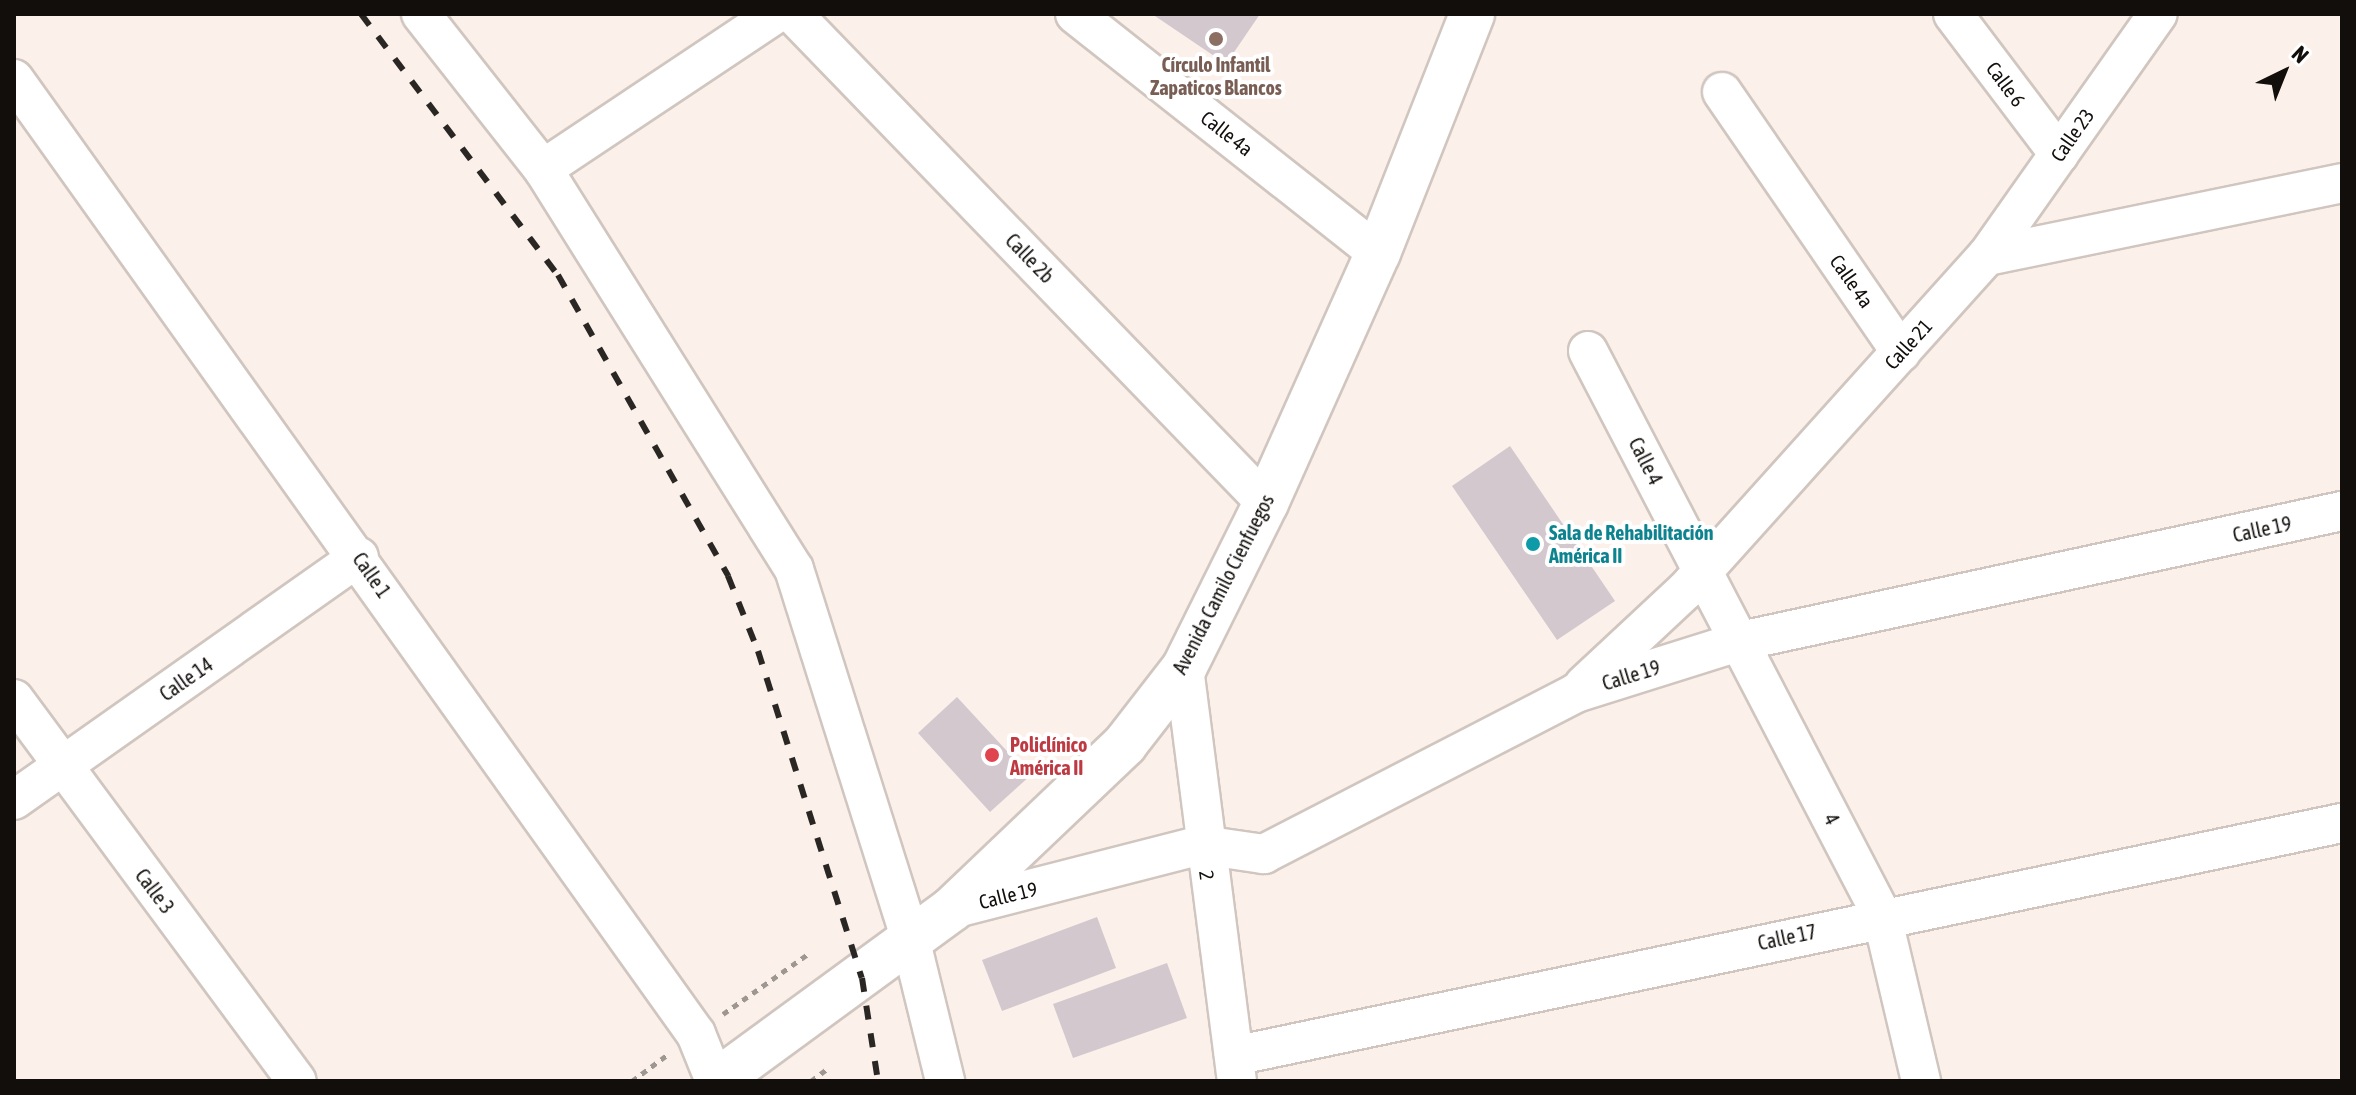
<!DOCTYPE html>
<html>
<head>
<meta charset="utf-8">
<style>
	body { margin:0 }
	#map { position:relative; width:2356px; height:1095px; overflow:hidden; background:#fbf1ea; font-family:"Asap Condensed",sans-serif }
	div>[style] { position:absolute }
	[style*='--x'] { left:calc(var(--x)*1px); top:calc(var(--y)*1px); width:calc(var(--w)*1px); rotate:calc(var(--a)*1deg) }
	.building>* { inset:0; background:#d3c8ce }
	.path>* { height:5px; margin-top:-2.5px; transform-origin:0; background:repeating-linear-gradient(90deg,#9d9691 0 6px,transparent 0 12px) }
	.roads { filter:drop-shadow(2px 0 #d0c6bf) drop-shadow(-2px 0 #d0c6bf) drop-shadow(0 2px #d0c6bf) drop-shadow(0 -2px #d0c6bf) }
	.minor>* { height:38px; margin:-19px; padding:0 19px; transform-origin:19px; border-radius:19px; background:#fff }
	.tertiary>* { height:44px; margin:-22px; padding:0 22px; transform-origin:22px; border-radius:22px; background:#fff }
	.rail>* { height:6px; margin-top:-3px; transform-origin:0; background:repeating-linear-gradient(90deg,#2a2623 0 14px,transparent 0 28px) }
	.dots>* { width:22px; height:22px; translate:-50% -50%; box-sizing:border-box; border:4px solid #fff; border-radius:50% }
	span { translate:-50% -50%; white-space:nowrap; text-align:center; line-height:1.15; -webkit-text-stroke:8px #fff; paint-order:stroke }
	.education-label { font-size:20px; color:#785e54; font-weight:700 }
	.street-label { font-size:20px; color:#110e0b }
	.culture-label { font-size:20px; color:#0d838f; font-weight:700 }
	.left { translate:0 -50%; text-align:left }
	.health-label { font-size:20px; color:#be3a42; font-weight:700 }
	.frame { position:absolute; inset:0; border:16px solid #110e0b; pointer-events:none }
	.north { position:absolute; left:2244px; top:32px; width:80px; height:80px; -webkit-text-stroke:6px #fff; paint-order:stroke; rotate:43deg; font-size:22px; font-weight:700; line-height:32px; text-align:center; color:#110e0b }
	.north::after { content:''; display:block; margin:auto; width:28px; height:36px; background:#110e0b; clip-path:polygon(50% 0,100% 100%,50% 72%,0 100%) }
</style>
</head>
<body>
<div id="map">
	<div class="building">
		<div style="clip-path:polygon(1152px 14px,1260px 14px,1226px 64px)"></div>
		<div style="clip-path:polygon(1510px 446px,1615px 601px,1557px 640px,1452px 486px)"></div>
		<div style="clip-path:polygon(957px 697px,1030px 776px,990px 812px,918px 733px)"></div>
		<div style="clip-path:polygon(1097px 917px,1116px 968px,1002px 1011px,982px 960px)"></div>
		<div style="clip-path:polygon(1167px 963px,1187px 1018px,1073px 1058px,1053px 1004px)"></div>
	</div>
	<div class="path">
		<div style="--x:723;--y:1014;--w:104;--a:-35.2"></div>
		<div style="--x:632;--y:1081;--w:44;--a:-36.6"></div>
		<div style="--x:811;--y:1081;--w:20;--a:-37"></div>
	</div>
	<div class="roads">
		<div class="minor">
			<div style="--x:421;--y:14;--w:197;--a:51.8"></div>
			<div style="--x:543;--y:169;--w:472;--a:57.9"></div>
			<div style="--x:794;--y:569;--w:387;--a:72.5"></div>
			<div style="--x:910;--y:938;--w:147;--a:76.2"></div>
			<div style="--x:793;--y:14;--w:680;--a:45.95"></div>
			<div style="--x:1075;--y:14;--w:386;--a:38.3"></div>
			<div style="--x:1953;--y:14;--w:176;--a:52.9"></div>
			<div style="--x:14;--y:79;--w:1174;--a:54.47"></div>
			<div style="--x:696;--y:1034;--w:51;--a:68"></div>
			<div style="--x:1722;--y:92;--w:316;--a:55.5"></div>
			<div style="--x:543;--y:169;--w:279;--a:-33.7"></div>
			<div style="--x:1987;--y:256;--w:296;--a:-54.8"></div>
			<div style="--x:1588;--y:351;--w:637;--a:62.51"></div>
			<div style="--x:1882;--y:916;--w:170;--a:76.7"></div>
			<div style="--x:1184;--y:668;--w:416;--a:82.7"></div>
			<div style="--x:1584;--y:685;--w:139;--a:-43"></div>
			<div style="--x:1686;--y:590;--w:450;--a:-48"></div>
			<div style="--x:1987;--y:256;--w:362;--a:-11.6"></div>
			<div style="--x:14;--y:699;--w:475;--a:53.5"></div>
			<div style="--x:14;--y:800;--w:422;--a:-35.2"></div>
			<div style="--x:952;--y:909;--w:258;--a:-14.4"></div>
			<div style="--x:1202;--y:845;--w:63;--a:8.3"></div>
			<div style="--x:1264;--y:854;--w:351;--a:-27.3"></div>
			<div style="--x:1576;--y:693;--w:173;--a:-17.5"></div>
			<div style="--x:1741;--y:641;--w:615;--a:-12.21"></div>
			<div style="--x:1234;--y:1056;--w:1132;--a:-11.88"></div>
		</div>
		<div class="tertiary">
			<div style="--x:717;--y:1081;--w:291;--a:-36.2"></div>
			<div style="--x:952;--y:909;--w:239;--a:-43.6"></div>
			<div style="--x:1125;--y:744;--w:96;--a:-52.2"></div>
			<div style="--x:1184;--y:668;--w:184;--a:-63.6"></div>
			<div style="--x:1266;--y:503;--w:274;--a:-65.9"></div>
			<div style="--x:1378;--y:253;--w:257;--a:-68.5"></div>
		</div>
	</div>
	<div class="rail">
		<div style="--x:361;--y:14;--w:327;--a:53"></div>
		<div style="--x:558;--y:275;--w:346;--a:60.5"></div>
		<div style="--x:728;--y:576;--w:81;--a:68.2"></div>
		<div style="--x:758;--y:651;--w:343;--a:72.4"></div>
		<div style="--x:862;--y:978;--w:104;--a:81.2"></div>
	</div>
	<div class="dots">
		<div style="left:1216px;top:39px;background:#8d6e63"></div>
		<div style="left:1533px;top:544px;background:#0f9aa8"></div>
		<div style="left:992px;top:755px;background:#e0444e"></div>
	</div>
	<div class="education-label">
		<span style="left:1216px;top:76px">Círculo Infantil<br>Zapaticos Blancos</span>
	</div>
	<div class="street-label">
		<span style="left:2006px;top:84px;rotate:53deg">Calle 6</span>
		<span style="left:1227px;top:133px;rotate:38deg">Calle 4a</span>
		<span style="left:2072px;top:135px;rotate:-55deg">Calle 23</span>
		<span style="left:1030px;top:258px;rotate:46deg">Calle 2b</span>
		<span style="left:1852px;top:281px;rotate:55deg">Calle 4a</span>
		<span style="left:1908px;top:344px;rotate:-48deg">Calle 21</span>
		<span style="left:1646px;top:461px;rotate:63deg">Calle 4</span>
		<span style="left:2262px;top:529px;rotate:-12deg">Calle 19</span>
		<span style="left:372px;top:575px;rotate:55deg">Calle 1</span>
		<span style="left:1223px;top:584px;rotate:-63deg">Avenida Camilo Cienfuegos</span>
		<span style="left:1631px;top:675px;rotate:-17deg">Calle 19</span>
		<span style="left:186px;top:679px;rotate:-35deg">Calle 14</span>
		<span style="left:1832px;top:819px;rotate:63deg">4</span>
		<span style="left:1207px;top:875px;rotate:82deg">2</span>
		<span style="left:155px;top:891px;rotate:53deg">Calle 3</span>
		<span style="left:1008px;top:895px;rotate:-14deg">Calle 19</span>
		<span style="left:1787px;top:937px;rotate:-12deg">Calle 17</span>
	</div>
	<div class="culture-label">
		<span class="left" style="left:1549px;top:544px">Sala de Rehabilitación<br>América II</span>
	</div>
	<div class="health-label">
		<span class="left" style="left:1010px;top:756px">Policlínico<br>América II</span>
	</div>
	<div class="frame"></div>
	<div class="north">N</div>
</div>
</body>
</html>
